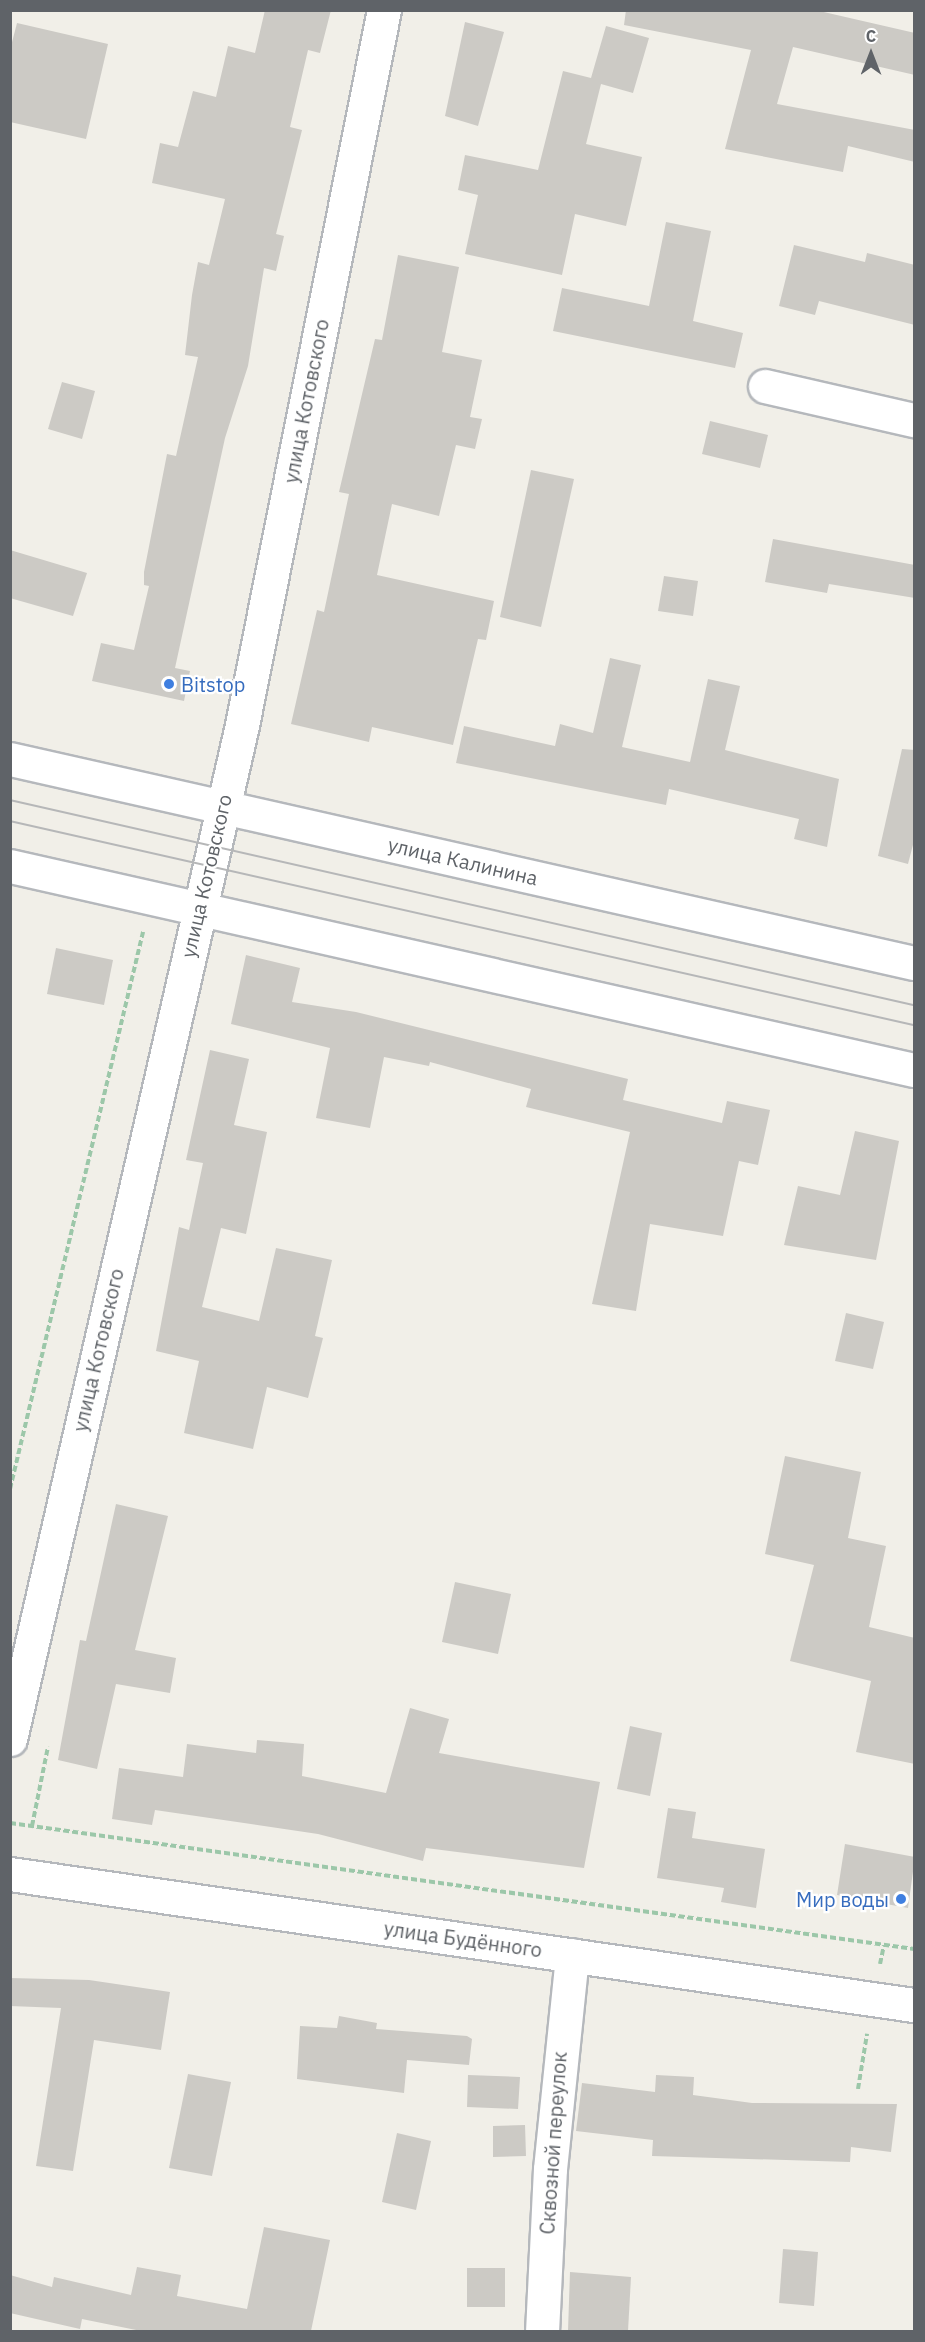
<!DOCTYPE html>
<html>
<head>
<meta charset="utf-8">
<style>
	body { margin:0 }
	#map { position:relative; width:925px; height:2342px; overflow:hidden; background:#f1efe8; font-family:"IBM Plex Sans",sans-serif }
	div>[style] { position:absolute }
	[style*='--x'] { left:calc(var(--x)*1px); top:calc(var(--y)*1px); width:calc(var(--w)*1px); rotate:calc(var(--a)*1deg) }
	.building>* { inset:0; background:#cccac5 }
	.path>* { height:4px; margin-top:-2px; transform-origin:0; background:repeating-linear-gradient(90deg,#9cc7a9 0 6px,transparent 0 9px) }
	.roads { filter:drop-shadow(2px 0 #b5b8bc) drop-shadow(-2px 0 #b5b8bc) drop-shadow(0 2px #b5b8bc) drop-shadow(0 -2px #b5b8bc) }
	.minor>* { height:33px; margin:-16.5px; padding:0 16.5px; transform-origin:16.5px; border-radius:16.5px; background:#fff }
	.tram>* { height:1.5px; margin:-0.75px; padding:0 0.75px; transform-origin:0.75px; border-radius:0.75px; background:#b6b7b8 }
	.dots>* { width:16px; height:16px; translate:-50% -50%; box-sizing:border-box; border:3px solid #fff; border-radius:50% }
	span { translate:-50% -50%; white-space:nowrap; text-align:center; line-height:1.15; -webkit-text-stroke:4.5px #fff; paint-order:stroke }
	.street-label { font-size:20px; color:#5f6368 }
	.shop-label { font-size:20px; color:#366cbe }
	.left { translate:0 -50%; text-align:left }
	.right { translate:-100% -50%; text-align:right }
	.frame { position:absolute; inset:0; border:12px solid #5f6368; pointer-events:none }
	.north { position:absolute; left:841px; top:24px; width:60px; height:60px; -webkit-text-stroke:4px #fff; paint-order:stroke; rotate:0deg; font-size:16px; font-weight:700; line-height:24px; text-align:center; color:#5f6368 }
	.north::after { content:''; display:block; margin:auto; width:21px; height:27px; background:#5f6368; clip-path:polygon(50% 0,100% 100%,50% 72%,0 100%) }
</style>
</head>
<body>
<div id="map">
	<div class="building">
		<div style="clip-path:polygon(265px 10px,331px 10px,320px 53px,308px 50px,290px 127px,302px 130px,276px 234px,284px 236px,276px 271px,264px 268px,248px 366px,225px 438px,175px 668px,190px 671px,184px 701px,92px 681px,101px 643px,134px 650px,149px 586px,144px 585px,144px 572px,167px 454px,176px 456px,198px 357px,185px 355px,192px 295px,198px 262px,209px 265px,225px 199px,152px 183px,160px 143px,178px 147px,193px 91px,216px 97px,228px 46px,255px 53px)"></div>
		<div style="clip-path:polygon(626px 10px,815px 10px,915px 33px,915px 75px,793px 47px,777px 104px,915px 130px,915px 162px,848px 146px,843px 172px,725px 149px,751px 50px,624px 25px)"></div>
		<div style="clip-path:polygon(465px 22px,504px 32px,478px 126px,445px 116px)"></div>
		<div style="clip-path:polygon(17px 23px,108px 44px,86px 139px,10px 122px,10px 50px)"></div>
		<div style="clip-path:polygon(606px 26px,649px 38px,633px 93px,601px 84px,586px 144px,642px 157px,626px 226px,575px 214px,562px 275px,465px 254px,478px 195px,458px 190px,465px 155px,538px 170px,563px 71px,591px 78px)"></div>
		<div style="clip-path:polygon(666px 222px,711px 231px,693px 321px,743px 333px,735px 368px,553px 331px,562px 288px,649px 306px)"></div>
		<div style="clip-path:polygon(794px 245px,865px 262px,867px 253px,915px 265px,915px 325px,819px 301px,815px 315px,779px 306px)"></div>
		<div style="clip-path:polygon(398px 255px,459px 267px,442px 352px,482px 360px,470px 417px,482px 419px,475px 449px,456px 445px,439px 516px,392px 504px,377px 575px,494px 601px,486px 640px,478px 639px,453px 745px,372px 727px,369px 742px,291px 724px,317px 610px,324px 612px,349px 494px,339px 492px,375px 339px,382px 340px)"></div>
		<div style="clip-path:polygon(62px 382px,95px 391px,82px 439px,48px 429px)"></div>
		<div style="clip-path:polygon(710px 421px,768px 435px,760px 468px,702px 454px)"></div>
		<div style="clip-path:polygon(531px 470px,574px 479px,541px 627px,500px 617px)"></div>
		<div style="clip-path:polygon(773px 539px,915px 565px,915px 598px,829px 584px,827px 593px,765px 582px)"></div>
		<div style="clip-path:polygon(10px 550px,87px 573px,73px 616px,10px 598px)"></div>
		<div style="clip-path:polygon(664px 576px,698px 581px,693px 616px,658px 611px)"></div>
		<div style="clip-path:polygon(610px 658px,641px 665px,622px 747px,690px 762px,708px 679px,740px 686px,725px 750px,839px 779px,827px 847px,794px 839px,799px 819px,669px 789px,666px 805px,456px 763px,464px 726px,555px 746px,560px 724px,593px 733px)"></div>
		<div style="clip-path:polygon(902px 749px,915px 750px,915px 837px,908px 864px,878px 856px)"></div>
		<div style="clip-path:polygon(56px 948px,113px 960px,104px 1005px,47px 994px)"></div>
		<div style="clip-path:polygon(246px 955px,300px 968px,292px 1002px,356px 1012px,628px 1079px,623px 1100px,722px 1123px,727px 1101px,770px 1110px,758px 1165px,739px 1161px,723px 1236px,650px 1224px,636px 1311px,592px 1304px,630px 1132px,526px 1107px,531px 1089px,430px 1062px,429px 1066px,384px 1057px,370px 1128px,316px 1118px,330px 1048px,231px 1024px)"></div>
		<div style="clip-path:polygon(210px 1050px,249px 1059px,234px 1125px,267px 1132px,246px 1234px,221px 1228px,202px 1307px,259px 1321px,276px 1248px,332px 1260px,315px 1336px,323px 1338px,308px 1398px,267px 1387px,253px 1449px,184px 1433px,199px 1361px,156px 1351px,179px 1227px,189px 1230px,203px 1163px,186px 1160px)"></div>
		<div style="clip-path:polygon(855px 1131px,899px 1141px,876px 1260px,784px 1245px,798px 1186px,840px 1195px)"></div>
		<div style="clip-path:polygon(846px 1313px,884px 1322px,873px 1369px,835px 1361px)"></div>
		<div style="clip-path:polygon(785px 1456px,861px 1472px,848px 1538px,886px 1546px,869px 1627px,915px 1638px,915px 1764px,856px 1752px,871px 1681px,790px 1661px,814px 1565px,765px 1554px)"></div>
		<div style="clip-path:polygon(116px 1504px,168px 1516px,135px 1650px,176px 1658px,170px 1693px,116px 1684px,97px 1769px,58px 1760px,80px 1640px,86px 1641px)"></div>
		<div style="clip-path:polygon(455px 1582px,511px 1594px,498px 1654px,442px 1642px)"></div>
		<div style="clip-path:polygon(410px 1708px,449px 1719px,439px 1753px,600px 1782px,584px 1868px,426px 1848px,423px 1861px,318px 1834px,155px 1810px,152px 1825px,112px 1819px,119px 1768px,183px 1777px,187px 1744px,256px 1753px,257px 1740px,304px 1744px,302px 1776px,386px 1793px)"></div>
		<div style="clip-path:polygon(630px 1726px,662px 1733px,650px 1796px,617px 1789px)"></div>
		<div style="clip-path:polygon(668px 1808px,696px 1812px,692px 1838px,765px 1849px,756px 1908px,721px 1902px,724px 1888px,657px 1878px)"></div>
		<div style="clip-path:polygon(845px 1844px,915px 1857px,908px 1908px,837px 1895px)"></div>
		<div style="clip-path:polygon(10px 1978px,89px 1980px,170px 1992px,161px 2050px,94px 2040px,73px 2171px,36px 2166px,61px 2008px,10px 2006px)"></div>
		<div style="clip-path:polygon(339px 2016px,377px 2023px,376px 2029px,467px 2036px,472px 2039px,469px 2065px,407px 2060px,404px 2093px,297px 2079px,300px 2026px,337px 2028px)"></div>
		<div style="clip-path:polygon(188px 2074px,231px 2082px,212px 2176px,169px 2168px)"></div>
		<div style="clip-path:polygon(468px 2075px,520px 2077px,518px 2109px,467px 2107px)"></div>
		<div style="clip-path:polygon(656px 2075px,694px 2077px,693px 2095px,752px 2103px,897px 2104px,891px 2152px,851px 2147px,850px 2162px,652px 2156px,653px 2140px,576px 2131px,582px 2083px,655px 2092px)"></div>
		<div style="clip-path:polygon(525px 2125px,526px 2156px,493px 2157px,493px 2126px)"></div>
		<div style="clip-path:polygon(397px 2133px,431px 2141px,416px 2210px,382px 2202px)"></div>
		<div style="clip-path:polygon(264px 2227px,330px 2240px,311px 2331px,141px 2331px,82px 2319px,80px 2329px,10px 2313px,10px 2275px,52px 2287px,54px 2277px,131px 2295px,137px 2267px,181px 2275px,177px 2296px,247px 2309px)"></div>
		<div style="clip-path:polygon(783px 2249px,818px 2252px,814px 2306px,779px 2303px)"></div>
		<div style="clip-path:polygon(467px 2268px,505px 2268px,505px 2307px,467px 2307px)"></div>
		<div style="clip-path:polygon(570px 2272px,631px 2277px,628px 2331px,568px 2331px)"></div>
	</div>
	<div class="path">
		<div style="--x:10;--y:1489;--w:573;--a:-76.57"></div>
		<div style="--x:10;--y:1823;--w:913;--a:7.93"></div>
		<div style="--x:32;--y:1826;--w:81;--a:-78.6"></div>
		<div style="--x:880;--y:1964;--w:19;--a:-78"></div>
		<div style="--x:858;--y:2089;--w:56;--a:-80.7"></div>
	</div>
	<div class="roads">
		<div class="minor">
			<div style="--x:765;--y:386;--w:153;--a:12.9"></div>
			<div style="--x:10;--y:759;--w:927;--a:12.72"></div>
			<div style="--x:10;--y:866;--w:927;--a:12.72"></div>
			<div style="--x:10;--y:1739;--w:1040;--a:-77.11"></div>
			<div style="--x:242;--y:725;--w:729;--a:-78.77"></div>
			<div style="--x:10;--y:1874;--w:913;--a:8.25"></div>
			<div style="--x:542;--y:2332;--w:163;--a:-87.2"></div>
			<div style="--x:550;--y:2169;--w:215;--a:-84.1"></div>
		</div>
	</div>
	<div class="tram">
		<div style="--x:10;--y:800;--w:927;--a:12.78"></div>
		<div style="--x:10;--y:821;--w:927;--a:12.72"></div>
	</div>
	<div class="dots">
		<div style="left:169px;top:684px;background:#3f7fe0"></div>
		<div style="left:901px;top:1899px;background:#3f7fe0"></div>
	</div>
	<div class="street-label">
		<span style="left:306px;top:401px;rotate:-79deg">улица Котовского</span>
		<span style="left:463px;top:861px;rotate:13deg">улица Калинина</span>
		<span style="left:206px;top:876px;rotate:-77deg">улица Котовского</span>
		<span style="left:98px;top:1350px;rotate:-77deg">улица Котовского</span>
		<span style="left:463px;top:1939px;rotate:8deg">улица Будённого</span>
		<span style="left:553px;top:2143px;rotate:-86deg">Сквозной переулок</span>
	</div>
	<div class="shop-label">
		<span class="left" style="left:181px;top:684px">Bitstop</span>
		<span class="right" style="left:889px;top:1899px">Мир воды</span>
	</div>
	<div class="frame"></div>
	<div class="north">С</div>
</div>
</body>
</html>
